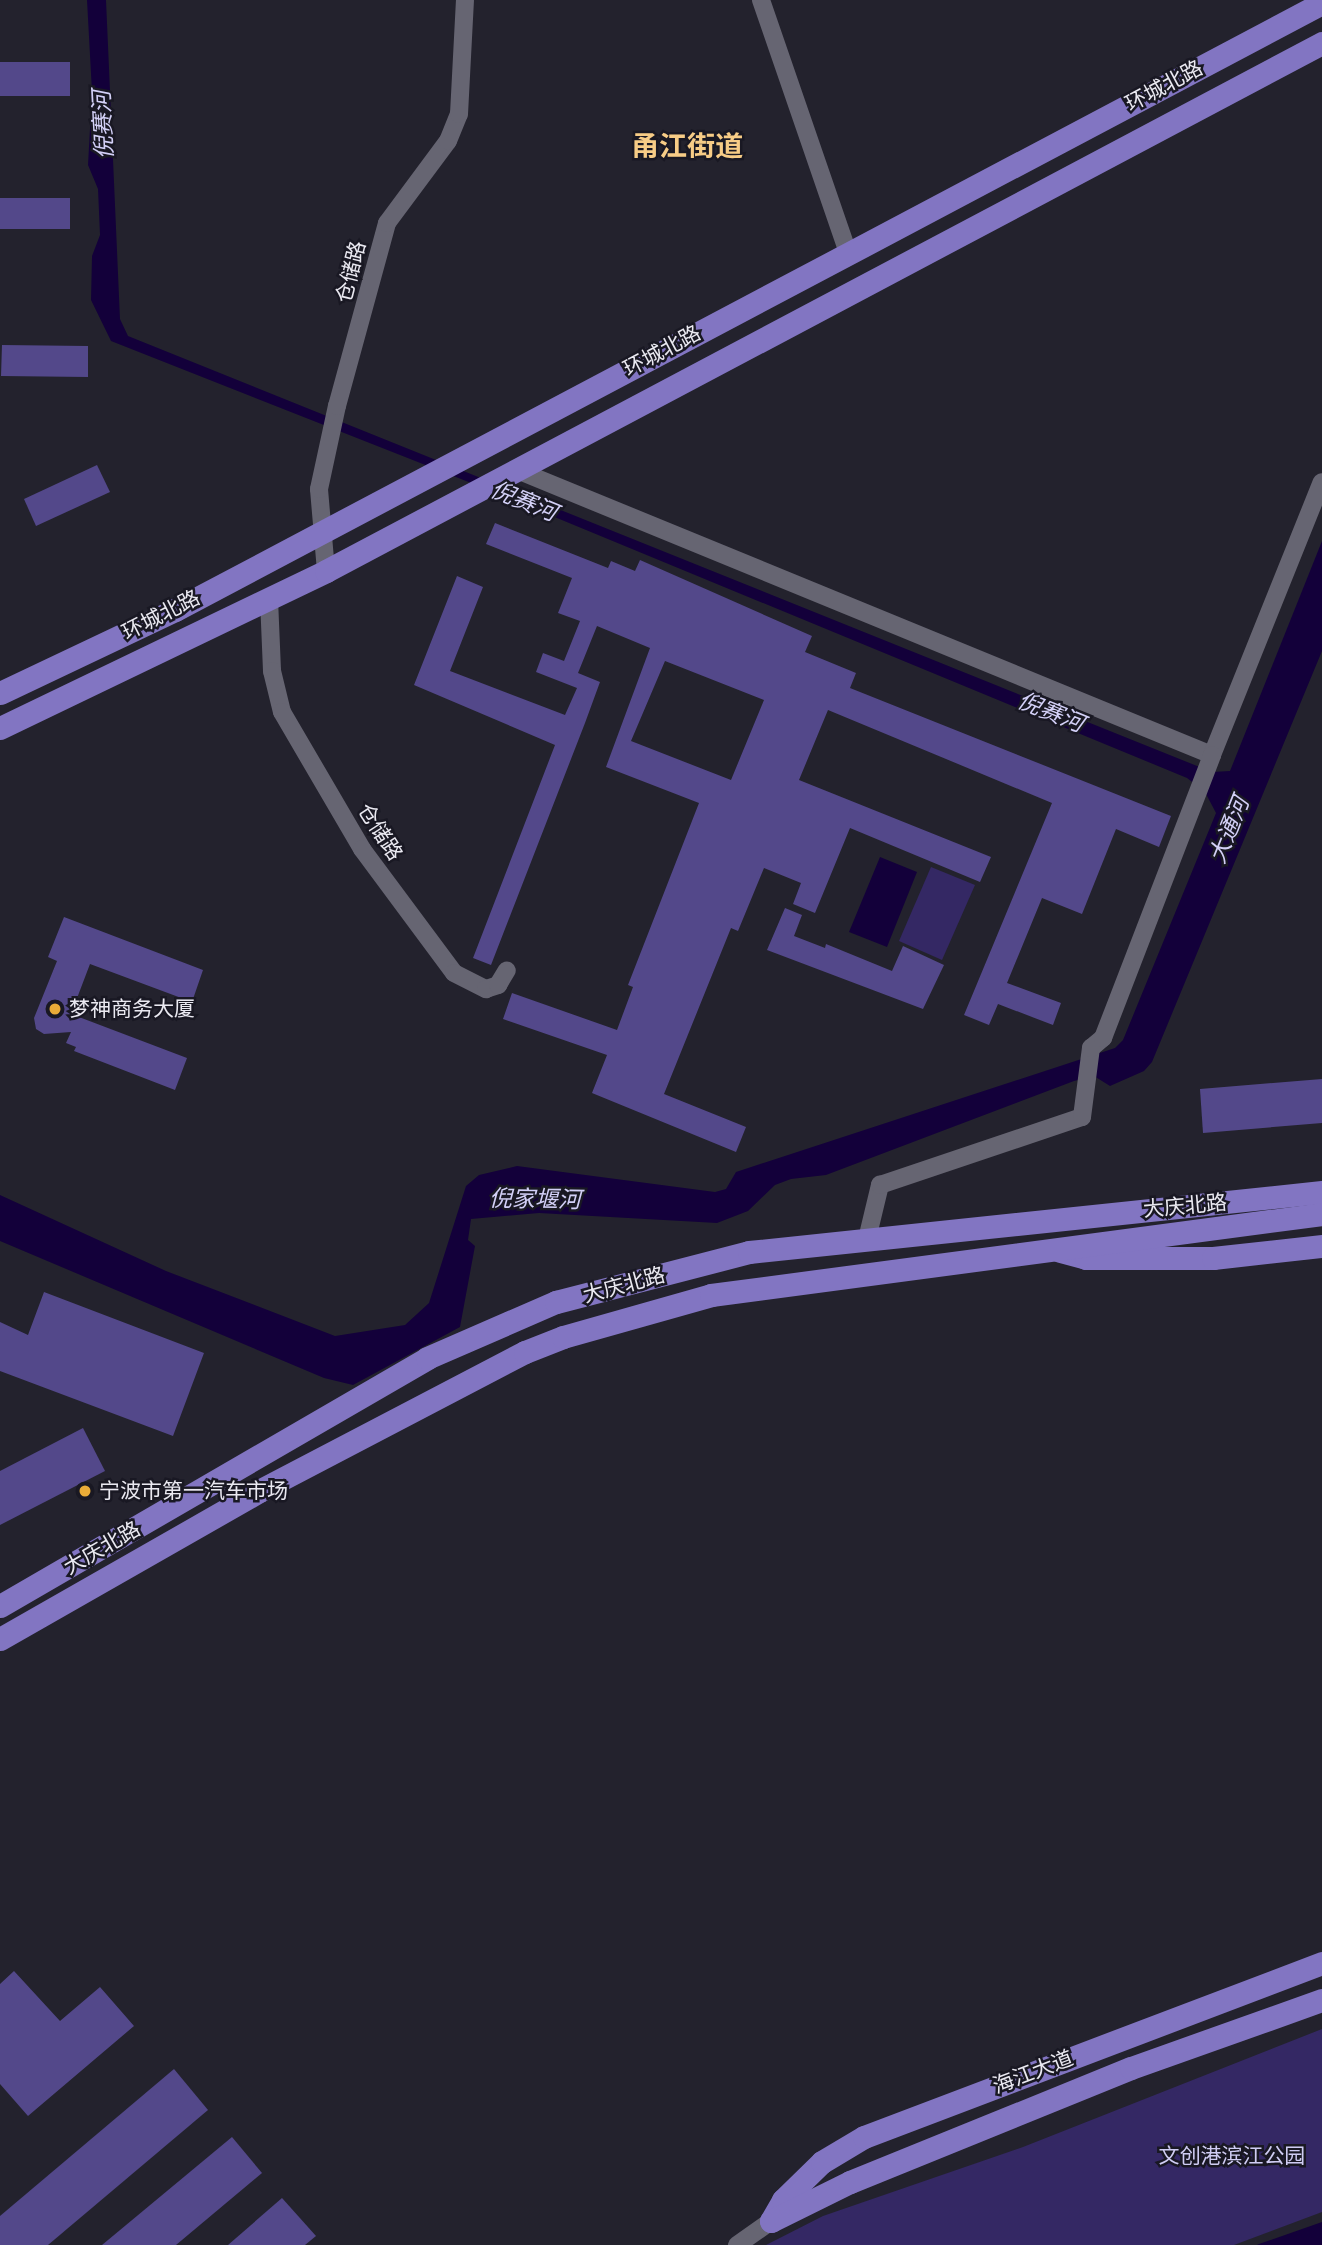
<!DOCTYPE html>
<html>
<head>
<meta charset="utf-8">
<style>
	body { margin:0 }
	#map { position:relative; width:1322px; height:2245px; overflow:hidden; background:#23222d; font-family:Jost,"Noto Sans SC",sans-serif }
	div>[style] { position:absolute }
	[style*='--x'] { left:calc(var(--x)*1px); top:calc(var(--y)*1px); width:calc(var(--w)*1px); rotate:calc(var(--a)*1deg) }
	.green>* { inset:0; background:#342864 }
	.water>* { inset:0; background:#13003a }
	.building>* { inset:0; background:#53488a }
	.minor>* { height:18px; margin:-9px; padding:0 9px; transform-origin:9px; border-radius:9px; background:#666572 }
	.major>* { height:23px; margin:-11.5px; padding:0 11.5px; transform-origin:11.5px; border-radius:11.5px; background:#8275c2 }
	.dots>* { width:19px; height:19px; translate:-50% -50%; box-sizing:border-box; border:4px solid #191823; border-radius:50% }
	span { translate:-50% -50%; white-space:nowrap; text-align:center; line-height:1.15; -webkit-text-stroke:5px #191823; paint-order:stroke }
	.street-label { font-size:21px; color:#eae9f1 }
	.poi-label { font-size:21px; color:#eae9f1 }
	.left { translate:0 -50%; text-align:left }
	.park-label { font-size:21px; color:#cfccf3 }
	.water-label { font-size:23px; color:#d3d0f7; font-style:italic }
	.district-label { font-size:28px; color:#f7cc86; font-weight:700 }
</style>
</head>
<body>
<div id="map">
	<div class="green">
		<div style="clip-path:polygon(931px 867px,975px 885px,942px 960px,899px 941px)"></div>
		<div style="clip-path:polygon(1322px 2029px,1322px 2212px,1234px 2245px,766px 2245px,823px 2216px,1023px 2147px)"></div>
	</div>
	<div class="water">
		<div style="clip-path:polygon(87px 0,106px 0,120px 319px,128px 336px,1212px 772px,1230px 771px,1322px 541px,1322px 651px,1152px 1062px,1144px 1071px,1110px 1086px,1094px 1076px,1074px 1081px,826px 1175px,791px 1179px,775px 1185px,748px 1211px,717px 1223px,539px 1213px,471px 1219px,468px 1240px,475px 1246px,460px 1327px,353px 1385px,324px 1378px,0 1241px,0 1195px,166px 1271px,335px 1336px,405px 1325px,429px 1303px,466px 1186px,479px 1175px,517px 1166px,715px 1192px,726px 1189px,736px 1172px,1115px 1048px,1123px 1040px,1216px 813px,1205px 792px,1187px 778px,494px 492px,111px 341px,91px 300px,92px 256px,100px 235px,98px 189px,88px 165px,92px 92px)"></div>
		<div style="clip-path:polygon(880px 857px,917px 872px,887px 947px,849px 932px)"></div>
		<div style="clip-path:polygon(1322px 2222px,1322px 2245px,1257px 2245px,1259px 2244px)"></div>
	</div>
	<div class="building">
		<div style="clip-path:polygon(0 62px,70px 62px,70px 96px,0 96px)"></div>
		<div style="clip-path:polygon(0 198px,70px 198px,70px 229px,0 229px)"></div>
		<div style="clip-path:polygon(2px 345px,88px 346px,88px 377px,1px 376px)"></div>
		<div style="clip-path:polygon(97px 465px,110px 492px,36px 526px,24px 499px)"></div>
		<div style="clip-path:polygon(evenodd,495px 523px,608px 568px,611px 561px,635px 571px,640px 560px,812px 636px,805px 652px,856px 673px,850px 688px,1171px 816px,1159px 847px,1116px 829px,1082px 914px,1042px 898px,1007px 983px,1061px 1003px,1053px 1025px,998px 1004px,989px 1025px,964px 1015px,1052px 803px,828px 710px,799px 780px,991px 857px,980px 882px,850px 828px,815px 913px,793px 904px,801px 883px,764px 868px,738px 931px,731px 928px,664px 1094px,746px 1127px,736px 1152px,592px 1093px,607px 1055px,503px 1019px,512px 993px,617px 1030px,633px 987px,628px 985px,699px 803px,606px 767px,650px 648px,597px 626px,578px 673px,600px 682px,585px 723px,491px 965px,473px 958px,555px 745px,414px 685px,457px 576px,483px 587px,450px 671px,565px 715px,577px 688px,536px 672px,543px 653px,564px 661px,580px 621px,558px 613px,572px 578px,486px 544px,495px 523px,665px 661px,764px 700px,731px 780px,631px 741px,665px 661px)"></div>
		<div style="clip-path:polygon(785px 908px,802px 915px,794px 936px,825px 948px,826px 944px,892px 971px,903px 946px,944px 965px,923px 1009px,767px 950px)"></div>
		<div style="clip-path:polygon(64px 917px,203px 970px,192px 1002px,90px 964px,71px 1014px,187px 1058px,175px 1090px,74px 1051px,76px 1047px,66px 1043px,71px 1032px,44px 1034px,36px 1029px,34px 1018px,57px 961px,48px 957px)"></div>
		<div style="clip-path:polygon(1322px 1079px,1322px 1123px,1203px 1133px,1200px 1089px)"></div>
		<div style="clip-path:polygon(44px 1292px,204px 1353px,173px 1436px,0 1371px,0 1322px,28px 1335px)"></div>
		<div style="clip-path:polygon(83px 1428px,105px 1471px,0 1525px,0 1471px)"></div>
		<div style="clip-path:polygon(14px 1971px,60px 2021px,100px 1987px,134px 2026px,28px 2116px,0 2084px,0 1984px)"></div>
		<div style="clip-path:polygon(174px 2069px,208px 2110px,48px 2245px,0 2245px,0 2216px)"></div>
		<div style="clip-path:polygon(232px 2137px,262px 2173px,176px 2245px,102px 2245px)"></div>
		<div style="clip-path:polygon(282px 2198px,316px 2236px,305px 2245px,228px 2245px)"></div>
	</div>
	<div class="minor">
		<div style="--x:761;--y:0;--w:268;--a:71"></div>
		<div style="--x:517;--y:470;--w:751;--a:22.3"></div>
		<div style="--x:1212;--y:755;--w:294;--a:-68.1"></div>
		<div style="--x:326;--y:571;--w:82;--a:-94.9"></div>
		<div style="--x:319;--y:489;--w:85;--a:-77.8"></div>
		<div style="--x:337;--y:406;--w:190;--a:-74.7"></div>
		<div style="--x:387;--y:223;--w:102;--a:-53.4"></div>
		<div style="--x:448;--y:141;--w:29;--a:-68"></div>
		<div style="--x:459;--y:114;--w:114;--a:-87"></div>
		<div style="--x:269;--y:599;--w:72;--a:87.6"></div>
		<div style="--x:272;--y:671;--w:42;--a:76.3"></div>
		<div style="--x:282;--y:712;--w:159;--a:59.7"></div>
		<div style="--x:362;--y:849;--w:154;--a:53.4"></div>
		<div style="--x:454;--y:973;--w:36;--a:27"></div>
		<div style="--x:486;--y:989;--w:13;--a:-18"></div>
		<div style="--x:498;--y:985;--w:17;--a:-59"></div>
		<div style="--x:867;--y:1239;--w:56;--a:-76.5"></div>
		<div style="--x:880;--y:1185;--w:213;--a:-18.6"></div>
		<div style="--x:1082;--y:1117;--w:70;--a:-82.6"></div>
		<div style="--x:1091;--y:1048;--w:16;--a:-40"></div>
		<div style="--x:1103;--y:1038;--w:303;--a:-68.9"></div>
		<div style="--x:737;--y:2245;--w:42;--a:-35.2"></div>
	</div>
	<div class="major">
		<div style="--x:0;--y:693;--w:194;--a:-25.4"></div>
		<div style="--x:175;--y:610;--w:1298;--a:-27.89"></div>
		<div style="--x:0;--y:728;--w:362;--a:-25.7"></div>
		<div style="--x:326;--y:571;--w:1127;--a:-27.93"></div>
		<div style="--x:1060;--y:1251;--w:27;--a:15"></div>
		<div style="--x:1086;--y:1258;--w:127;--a:0"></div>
		<div style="--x:1213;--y:1258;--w:110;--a:-6.3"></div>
		<div style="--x:0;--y:1606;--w:494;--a:-30.1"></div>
		<div style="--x:427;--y:1358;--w:141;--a:-23.5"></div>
		<div style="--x:556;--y:1302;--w:199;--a:-14.5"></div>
		<div style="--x:749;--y:1252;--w:576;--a:-5.98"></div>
		<div style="--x:0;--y:1639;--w:298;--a:-29.7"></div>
		<div style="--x:259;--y:1491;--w:300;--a:-27.6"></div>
		<div style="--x:525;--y:1352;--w:41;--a:-21.5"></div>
		<div style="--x:563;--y:1337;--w:154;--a:-15.8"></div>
		<div style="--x:711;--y:1295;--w:616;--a:-7.55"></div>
		<div style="--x:771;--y:2221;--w:24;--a:-60"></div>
		<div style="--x:783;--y:2200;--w:54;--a:-44.3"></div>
		<div style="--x:822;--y:2162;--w:49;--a:-30.8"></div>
		<div style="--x:864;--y:2137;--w:490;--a:-20.8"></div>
		<div style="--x:771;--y:2221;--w:88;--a:-26.3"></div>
		<div style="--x:850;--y:2182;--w:303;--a:-22.1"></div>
		<div style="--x:1131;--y:2068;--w:203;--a:-19.6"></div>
	</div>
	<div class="dots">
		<div style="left:55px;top:1009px;background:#e9ab38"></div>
		<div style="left:85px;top:1491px;background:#e9ab38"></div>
	</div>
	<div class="street-label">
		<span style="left:1164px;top:86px;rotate:-28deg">环城北路</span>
		<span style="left:351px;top:272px;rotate:-76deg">仓储路</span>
		<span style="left:662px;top:351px;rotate:-28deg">环城北路</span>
		<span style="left:161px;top:615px;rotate:-27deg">环城北路</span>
		<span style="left:380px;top:832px;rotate:57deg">仓储路</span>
		<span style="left:1185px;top:1206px;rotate:-5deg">大庆北路</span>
		<span style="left:624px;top:1285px;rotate:-15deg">大庆北路</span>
		<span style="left:102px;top:1548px;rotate:-30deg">大庆北路</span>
		<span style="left:1033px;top:2072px;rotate:-21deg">海江大道</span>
	</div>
	<div class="poi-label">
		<span class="left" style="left:69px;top:1009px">梦神商务大厦</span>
		<span class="left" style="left:99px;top:1491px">宁波市第一汽车市场</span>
	</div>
	<div class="park-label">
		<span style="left:1232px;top:2156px">文创港滨江公园</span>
	</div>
	<div class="water-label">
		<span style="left:103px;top:125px;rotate:-93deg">倪赛河</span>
		<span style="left:524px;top:501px;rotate:22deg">倪赛河</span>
		<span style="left:1051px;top:712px;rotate:22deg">倪赛河</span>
		<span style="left:1229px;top:830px;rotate:-68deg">大通河</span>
		<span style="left:535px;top:1199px;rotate:1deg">倪家堰河</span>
	</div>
	<div class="district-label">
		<span style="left:687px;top:147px">甬江街道</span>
	</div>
</div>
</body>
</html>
